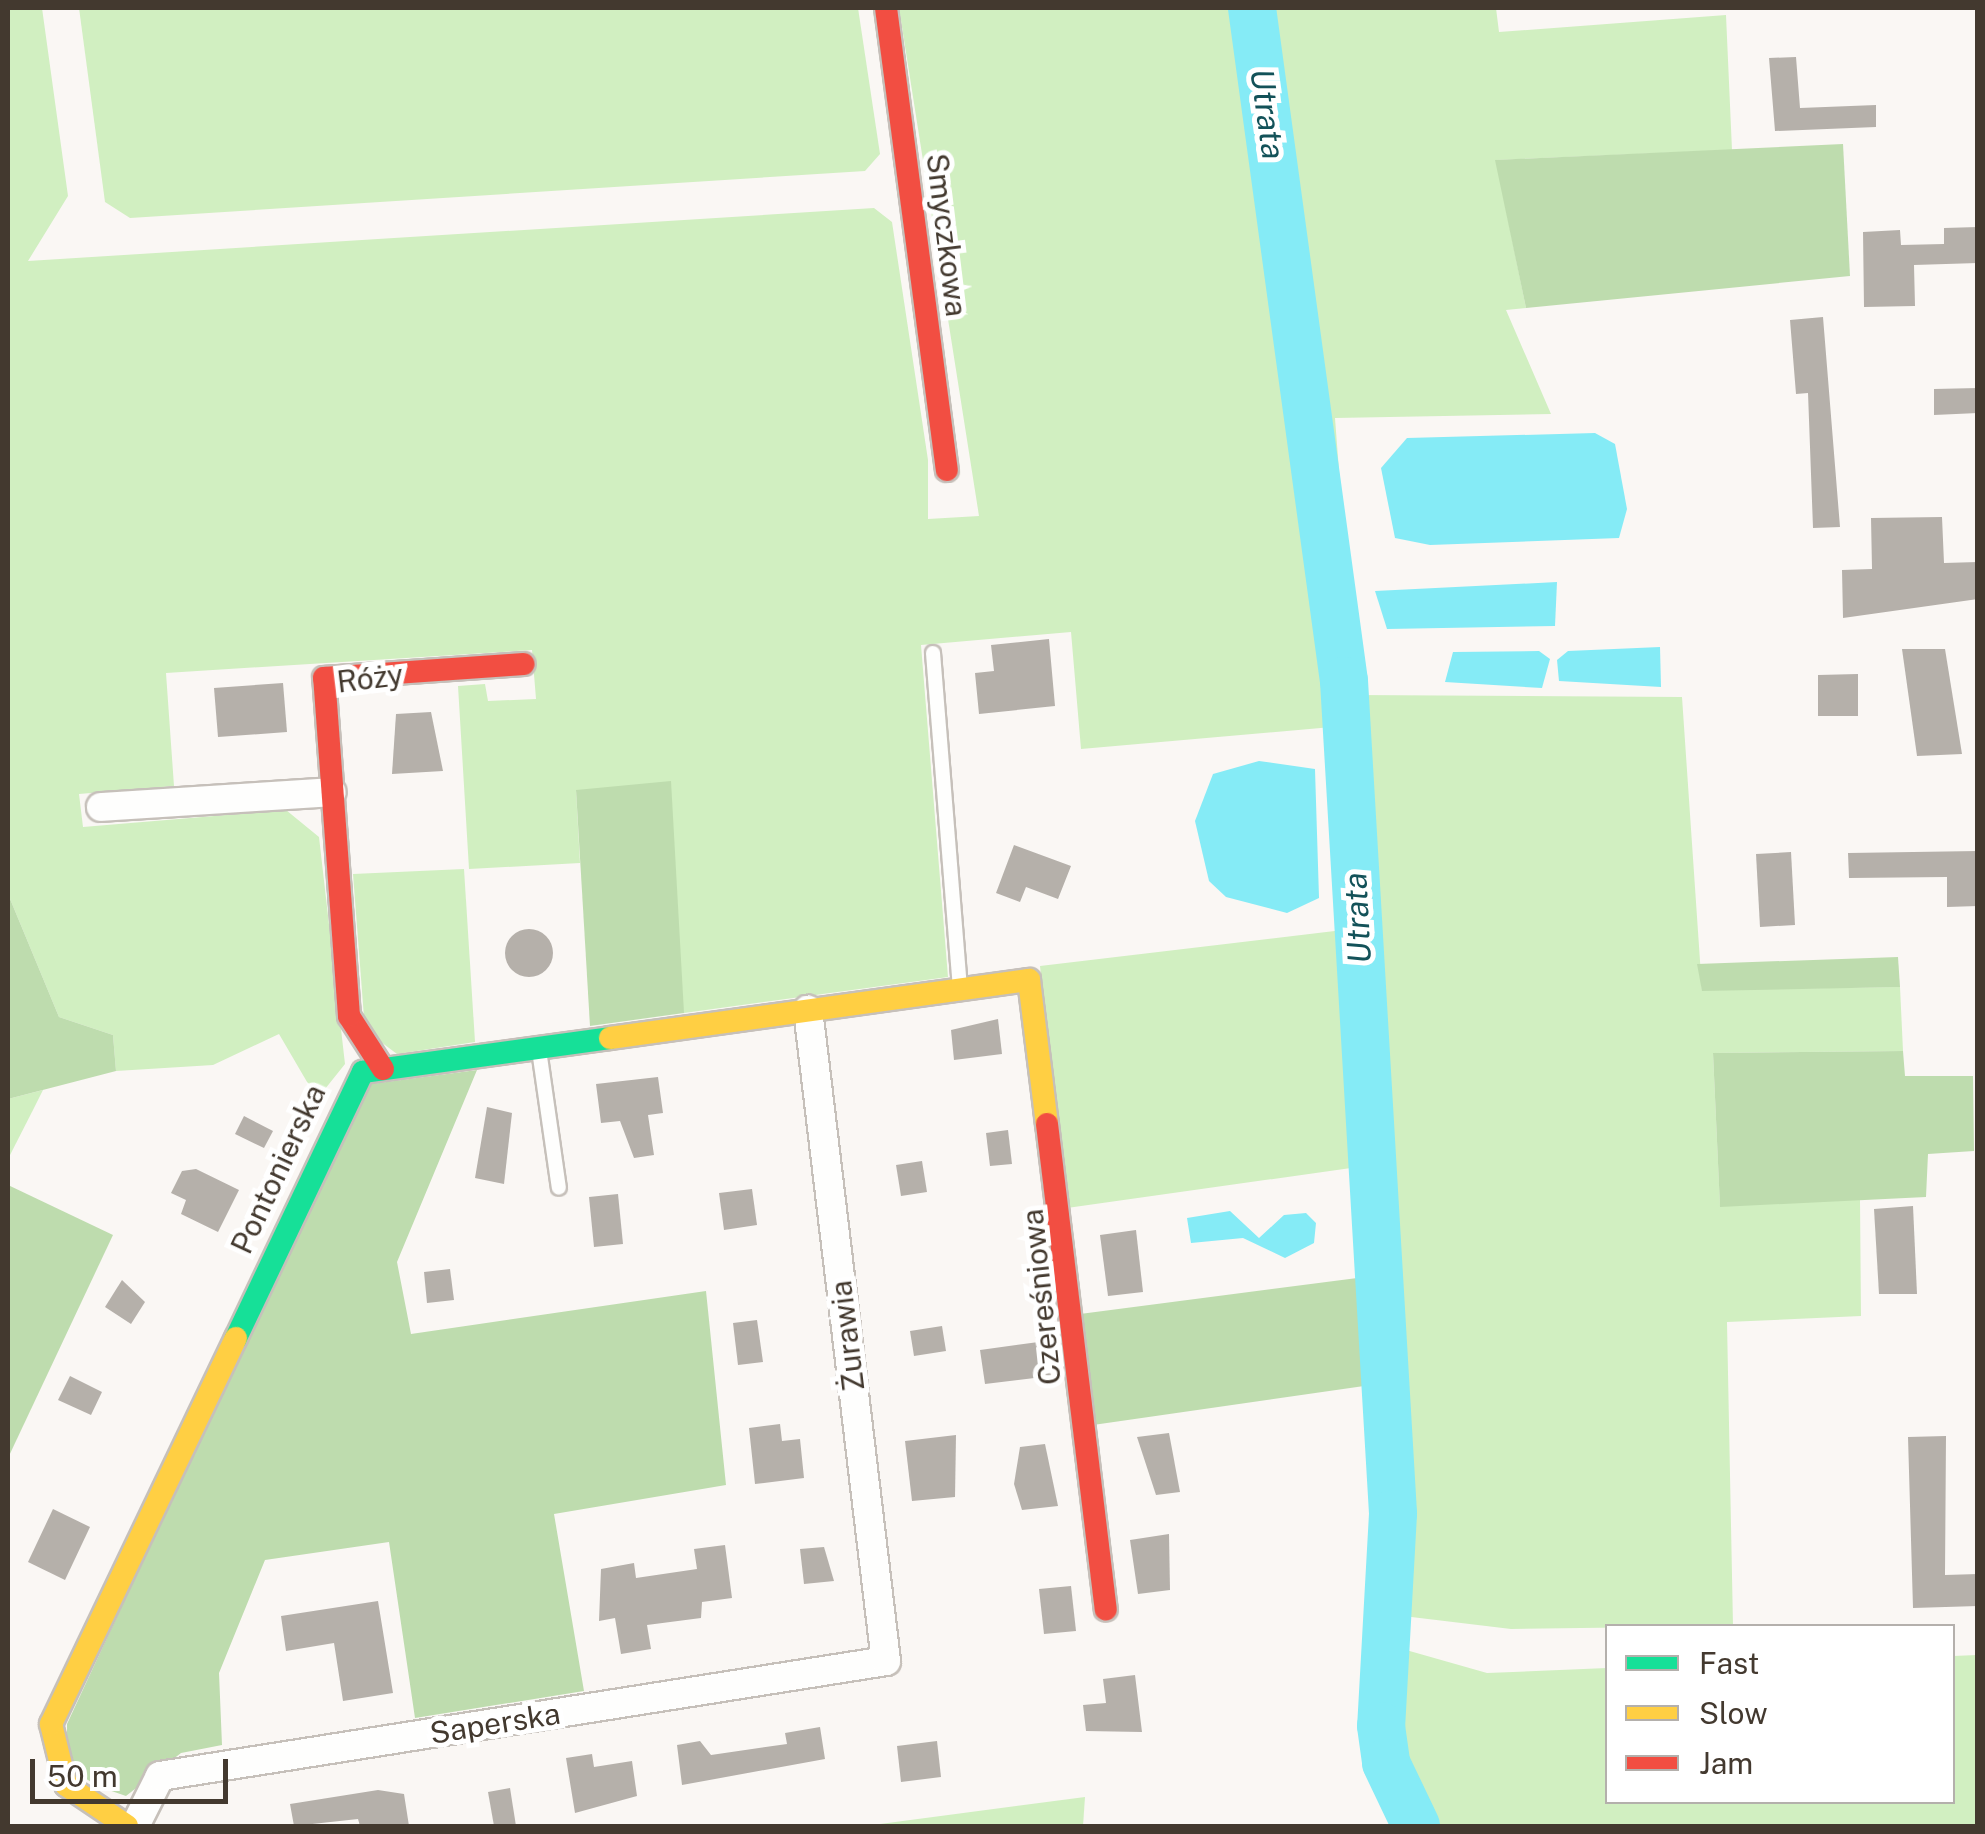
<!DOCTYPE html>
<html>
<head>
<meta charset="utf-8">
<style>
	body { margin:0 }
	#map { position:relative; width:1985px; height:1834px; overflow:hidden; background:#faf7f4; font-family:"Public Sans",sans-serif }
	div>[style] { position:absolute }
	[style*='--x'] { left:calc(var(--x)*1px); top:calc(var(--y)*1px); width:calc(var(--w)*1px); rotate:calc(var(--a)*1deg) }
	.green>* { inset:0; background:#d1efc1 }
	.forest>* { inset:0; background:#bedcae }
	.water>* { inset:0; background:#85ebf6 }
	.river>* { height:48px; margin:-24px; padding:0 24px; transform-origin:24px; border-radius:24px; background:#85ebf6 }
	.building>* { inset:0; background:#b5b0aa }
	.round { border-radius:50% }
	.roads { filter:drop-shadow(2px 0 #c6c0ba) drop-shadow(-2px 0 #c6c0ba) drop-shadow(0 2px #c6c0ba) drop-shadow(0 -2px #c6c0ba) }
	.lane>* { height:14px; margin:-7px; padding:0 7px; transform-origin:7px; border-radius:7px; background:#fefefd }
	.street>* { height:28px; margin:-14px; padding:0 14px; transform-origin:14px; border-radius:14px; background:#fefefd }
	.fast>* { height:22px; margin:-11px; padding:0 11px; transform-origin:11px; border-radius:11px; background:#16e098 }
	.slow>* { height:22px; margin:-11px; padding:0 11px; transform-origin:11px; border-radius:11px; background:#ffcf43 }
	.jam>* { height:22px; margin:-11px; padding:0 11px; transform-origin:11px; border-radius:11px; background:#f24e42 }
	span { translate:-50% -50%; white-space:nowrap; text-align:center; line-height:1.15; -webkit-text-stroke:10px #fff; paint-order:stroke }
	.street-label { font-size:30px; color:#43392f }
	.water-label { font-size:32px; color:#135259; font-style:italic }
	.frame { position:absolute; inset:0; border:10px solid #43392f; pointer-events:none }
	.legend { position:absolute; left:1605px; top:1624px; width:350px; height:180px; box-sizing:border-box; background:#fff; border:2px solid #b4b0ac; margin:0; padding:12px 18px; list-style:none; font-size:30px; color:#43392f }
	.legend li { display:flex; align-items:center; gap:20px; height:50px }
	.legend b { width:50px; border:2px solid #b4b0ac }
	.scale { position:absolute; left:30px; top:1759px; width:198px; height:45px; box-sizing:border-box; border:5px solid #43392f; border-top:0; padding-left:12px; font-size:30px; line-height:35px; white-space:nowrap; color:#43392f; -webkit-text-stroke:8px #fff; paint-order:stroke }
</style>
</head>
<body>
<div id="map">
	<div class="green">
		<div style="clip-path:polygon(8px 8px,42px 8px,68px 196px,28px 261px,874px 208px,892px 222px,928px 460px,928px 519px,979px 516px,899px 8px,1496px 8px,1499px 32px,1726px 15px,1732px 150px,1496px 160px,1526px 308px,1506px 310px,1551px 414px,1335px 418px,1356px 695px,1682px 697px,1702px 990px,1900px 987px,1903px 1051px,1713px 1053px,1720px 1206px,1860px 1199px,1861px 1316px,1727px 1322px,1733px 1626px,1511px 1629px,1403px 1616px,1399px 1648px,1487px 1673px,1607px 1668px,1608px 1802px,1952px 1802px,1953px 1656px,1977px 1655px,1977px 1826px,1399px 1826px,1368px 1747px,1378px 1494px,1358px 1167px,1067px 1208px,1040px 966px,1343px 930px,1332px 727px,1081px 749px,1071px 632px,921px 645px,948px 977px,684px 1013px,576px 790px,580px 863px,469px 869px,458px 686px,485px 684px,488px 701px,536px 699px,532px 650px,166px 673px,174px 786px,79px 794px,83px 827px,286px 810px,319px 837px,345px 1064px,317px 1099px,279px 1034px,213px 1065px,116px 1071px,113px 1035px,59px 1017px,8px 894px)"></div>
		<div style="clip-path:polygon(79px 8px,858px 8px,880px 154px,865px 171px,130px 218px,105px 202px)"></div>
		<div style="clip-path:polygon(464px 869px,475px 1042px,397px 1054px,365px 1030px,353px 874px)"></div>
		<div style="clip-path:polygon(43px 1090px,34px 1108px,8px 1159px,8px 1099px)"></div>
		<div style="clip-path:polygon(1085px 1797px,1083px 1826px,865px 1826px)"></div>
	</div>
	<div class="forest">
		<div style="clip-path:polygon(1843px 144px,1850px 276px,1526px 308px,1495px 160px)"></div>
		<div style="clip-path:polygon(671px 781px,684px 1013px,590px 1026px,576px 790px)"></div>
		<div style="clip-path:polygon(8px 894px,59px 1017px,113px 1035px,116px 1071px,8px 1099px)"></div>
		<div style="clip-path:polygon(1898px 957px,1900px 987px,1702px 991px,1697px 964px)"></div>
		<div style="clip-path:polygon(1903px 1051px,1905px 1076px,1973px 1076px,1974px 1151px,1928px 1154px,1926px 1197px,1720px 1207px,1713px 1053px)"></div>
		<div style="clip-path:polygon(477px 1070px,397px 1262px,411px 1334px,706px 1291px,726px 1485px,554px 1514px,584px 1691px,415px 1718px,389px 1542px,265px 1560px,219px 1673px,222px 1745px,181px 1753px,126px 1796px,97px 1786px,67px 1766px,67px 1724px,364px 1085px)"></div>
		<div style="clip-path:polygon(8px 1185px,113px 1235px,8px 1458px)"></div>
		<div style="clip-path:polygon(1365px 1277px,1371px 1385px,1093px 1425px,1080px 1314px)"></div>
	</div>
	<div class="water">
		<div style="clip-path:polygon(1595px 433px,1615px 444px,1627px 509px,1619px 538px,1430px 545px,1395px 538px,1381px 468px,1407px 438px)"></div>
		<div style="clip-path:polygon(1557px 582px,1555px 626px,1387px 629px,1375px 591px)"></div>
		<div style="clip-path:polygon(1660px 647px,1661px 687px,1559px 681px,1557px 660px,1568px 651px)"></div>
		<div style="clip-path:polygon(1539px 651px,1550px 659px,1542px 688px,1445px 682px,1453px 652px)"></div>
		<div style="clip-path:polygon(1259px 761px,1315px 769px,1319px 898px,1287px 913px,1226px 897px,1209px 881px,1195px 821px,1213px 774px)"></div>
		<div style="clip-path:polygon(1230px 1211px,1259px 1238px,1284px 1215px,1306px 1213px,1316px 1223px,1314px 1243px,1285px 1258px,1243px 1238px,1191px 1243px,1187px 1218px)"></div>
	</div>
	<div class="river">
		<div style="--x:1252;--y:8;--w:679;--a:82.22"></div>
		<div style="--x:1344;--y:681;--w:834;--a:86.63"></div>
		<div style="--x:1393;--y:1514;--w:212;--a:93.2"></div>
		<div style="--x:1381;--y:1726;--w:37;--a:82"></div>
		<div style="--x:1386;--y:1763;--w:70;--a:64.5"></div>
	</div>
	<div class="building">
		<div style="clip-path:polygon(1796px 57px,1800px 108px,1876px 105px,1876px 127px,1775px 131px,1769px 58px)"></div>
		<div style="clip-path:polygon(1978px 227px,1978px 263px,1914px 265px,1915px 306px,1864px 307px,1863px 232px,1900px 230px,1901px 245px,1944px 244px,1944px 228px)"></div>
		<div style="clip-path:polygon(1823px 317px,1840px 527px,1813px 528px,1808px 393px,1796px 394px,1790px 320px)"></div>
		<div style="clip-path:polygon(1978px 388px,1978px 413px,1934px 415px,1934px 389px)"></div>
		<div style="clip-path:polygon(1942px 517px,1944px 563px,1978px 562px,1978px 599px,1843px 618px,1842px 570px,1872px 569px,1871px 518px)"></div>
		<div style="clip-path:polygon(1049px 639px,1055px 706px,979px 714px,975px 673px,994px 671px,991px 645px)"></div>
		<div style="clip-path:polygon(1902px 649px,1945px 649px,1962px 754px,1917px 756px)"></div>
		<div style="clip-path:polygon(1858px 674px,1858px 716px,1818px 716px,1818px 675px)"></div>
		<div style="clip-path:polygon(283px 683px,287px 732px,218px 737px,214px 688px)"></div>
		<div style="clip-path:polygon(431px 712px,443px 771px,392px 774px,396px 714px)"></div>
		<div style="clip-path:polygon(1014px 845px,1071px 866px,1058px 899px,1026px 887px,1020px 902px,996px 893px)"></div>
		<div style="clip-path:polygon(1978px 851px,1978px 906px,1947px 907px,1947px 877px,1849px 878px,1848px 853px)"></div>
		<div style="clip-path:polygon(1791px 852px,1795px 925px,1760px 927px,1756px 854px)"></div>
		<div class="round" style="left:505px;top:929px;width:48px;height:48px"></div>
		<div style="clip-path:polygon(998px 1019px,1002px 1054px,954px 1060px,951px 1030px)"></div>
		<div style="clip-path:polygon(658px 1077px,663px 1113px,648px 1115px,654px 1155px,634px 1158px,620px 1121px,601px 1123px,596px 1084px)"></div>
		<div style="clip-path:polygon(487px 1107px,512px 1113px,504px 1184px,475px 1178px)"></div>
		<div style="clip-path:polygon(244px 1116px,273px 1131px,264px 1148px,235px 1134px)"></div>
		<div style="clip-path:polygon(1008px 1130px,1012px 1164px,990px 1166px,986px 1133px)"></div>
		<div style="clip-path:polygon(922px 1161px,927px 1192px,901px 1196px,896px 1165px)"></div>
		<div style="clip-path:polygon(196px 1169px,239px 1190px,218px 1232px,181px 1214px,186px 1200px,171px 1193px,182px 1171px)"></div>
		<div style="clip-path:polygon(752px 1189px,757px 1225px,724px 1230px,719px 1193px)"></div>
		<div style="clip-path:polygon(618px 1194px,623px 1244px,594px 1247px,589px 1197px)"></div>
		<div style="clip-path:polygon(1913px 1206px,1917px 1294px,1879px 1294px,1874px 1209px)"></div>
		<div style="clip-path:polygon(1136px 1230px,1143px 1292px,1108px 1296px,1100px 1235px)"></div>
		<div style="clip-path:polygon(450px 1269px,454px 1300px,427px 1303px,424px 1272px)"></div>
		<div style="clip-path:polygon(122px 1280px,145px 1302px,131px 1324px,105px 1307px)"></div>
		<div style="clip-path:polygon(757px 1320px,763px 1362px,738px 1365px,733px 1323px)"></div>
		<div style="clip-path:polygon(942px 1326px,946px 1351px,914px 1356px,910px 1331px)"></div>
		<div style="clip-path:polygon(1046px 1341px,1051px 1376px,985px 1384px,980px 1350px)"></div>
		<div style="clip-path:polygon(70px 1376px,102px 1392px,91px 1415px,58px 1400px)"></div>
		<div style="clip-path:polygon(780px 1424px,782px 1441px,800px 1439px,804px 1478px,755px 1484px,749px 1428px)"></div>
		<div style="clip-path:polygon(1169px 1433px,1180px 1492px,1156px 1495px,1137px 1437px)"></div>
		<div style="clip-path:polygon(956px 1435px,955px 1497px,912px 1501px,905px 1441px)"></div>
		<div style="clip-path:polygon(1946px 1436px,1945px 1575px,1978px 1574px,1978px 1606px,1913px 1608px,1908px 1437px)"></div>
		<div style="clip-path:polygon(1045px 1444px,1058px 1506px,1022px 1510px,1014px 1484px,1020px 1447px)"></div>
		<div style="clip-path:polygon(53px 1509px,90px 1527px,65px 1580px,28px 1562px)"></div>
		<div style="clip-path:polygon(1169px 1534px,1170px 1590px,1138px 1594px,1130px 1540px)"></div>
		<div style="clip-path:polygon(725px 1545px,732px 1598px,702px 1602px,701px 1618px,647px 1625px,651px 1649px,621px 1654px,615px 1618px,599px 1621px,601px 1569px,634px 1563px,636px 1578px,697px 1569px,694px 1549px)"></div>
		<div style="clip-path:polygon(824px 1547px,834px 1581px,804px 1584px,800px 1549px)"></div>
		<div style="clip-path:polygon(1071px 1586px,1076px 1631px,1044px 1634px,1039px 1589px)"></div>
		<div style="clip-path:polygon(378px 1601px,393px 1693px,343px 1701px,334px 1643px,286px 1651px,281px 1616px)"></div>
		<div style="clip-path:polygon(1135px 1675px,1142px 1732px,1086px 1731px,1083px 1705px,1106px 1703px,1103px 1679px)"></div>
		<div style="clip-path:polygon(820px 1727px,825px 1759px,682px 1785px,677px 1745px,700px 1741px,711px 1755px,787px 1744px,785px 1733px)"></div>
		<div style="clip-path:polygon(937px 1741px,941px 1777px,901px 1782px,897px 1746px)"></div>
		<div style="clip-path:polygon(592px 1754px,594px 1767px,632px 1761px,637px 1796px,575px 1813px,566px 1758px)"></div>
		<div style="clip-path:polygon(510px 1788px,516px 1826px,494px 1826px,488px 1792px)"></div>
		<div style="clip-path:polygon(378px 1790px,404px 1794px,409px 1826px,360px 1826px,358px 1819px,294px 1826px,290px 1804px)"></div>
	</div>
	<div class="roads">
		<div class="lane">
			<div style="--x:933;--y:653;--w:337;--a:85.4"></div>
			<div style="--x:539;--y:1050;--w:139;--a:81.8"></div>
		</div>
		<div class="street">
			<div style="--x:101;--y:807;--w:231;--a:-3.7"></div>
			<div style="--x:135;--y:1826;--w:56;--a:-63.4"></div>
			<div style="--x:160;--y:1776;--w:735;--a:-9"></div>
			<div style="--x:886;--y:1661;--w:656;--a:-96.83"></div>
		</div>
		<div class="fast">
			<div style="--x:236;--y:1338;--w:295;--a:-64.5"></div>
			<div style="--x:363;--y:1072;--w:249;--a:-7.8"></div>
		</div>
		<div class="slow">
			<div style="--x:610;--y:1038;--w:423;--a:-7.9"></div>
			<div style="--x:1029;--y:980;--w:145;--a:82.9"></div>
			<div style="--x:127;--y:1826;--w:73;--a:-146.1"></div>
			<div style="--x:66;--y:1785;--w:63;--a:-103.8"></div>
			<div style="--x:51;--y:1724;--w:428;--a:-64.4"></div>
		</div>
		<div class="jam">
			<div style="--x:886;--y:8;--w:466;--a:82.5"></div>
			<div style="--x:383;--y:1069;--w:63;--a:-122.7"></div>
			<div style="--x:349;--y:1016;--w:339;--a:-94.2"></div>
			<div style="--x:324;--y:678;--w:200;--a:-4"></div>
			<div style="--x:1047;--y:1124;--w:489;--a:83.1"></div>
		</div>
	</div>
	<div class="street-label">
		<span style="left:947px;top:235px;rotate:83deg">Smyczkowa</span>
		<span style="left:370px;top:678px;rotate:-7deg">Róży</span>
		<span style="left:278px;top:1169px;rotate:-65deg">Pontonierska</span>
		<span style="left:1041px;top:1297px;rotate:-96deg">Czereśniowa</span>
		<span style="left:847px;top:1336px;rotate:-97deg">Żurawia</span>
		<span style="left:495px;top:1723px;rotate:-9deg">Saperska</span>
	</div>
	<div class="water-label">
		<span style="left:1267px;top:114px;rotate:82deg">Utrata</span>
		<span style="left:1358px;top:918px;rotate:-93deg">Utrata</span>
	</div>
	<div class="frame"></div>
	<ul class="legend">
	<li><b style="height:12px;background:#16e098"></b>Fast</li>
	<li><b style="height:12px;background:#ffcf43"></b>Slow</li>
	<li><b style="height:12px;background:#f24e42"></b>Jam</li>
	</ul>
	<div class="scale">50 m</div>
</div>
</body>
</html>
